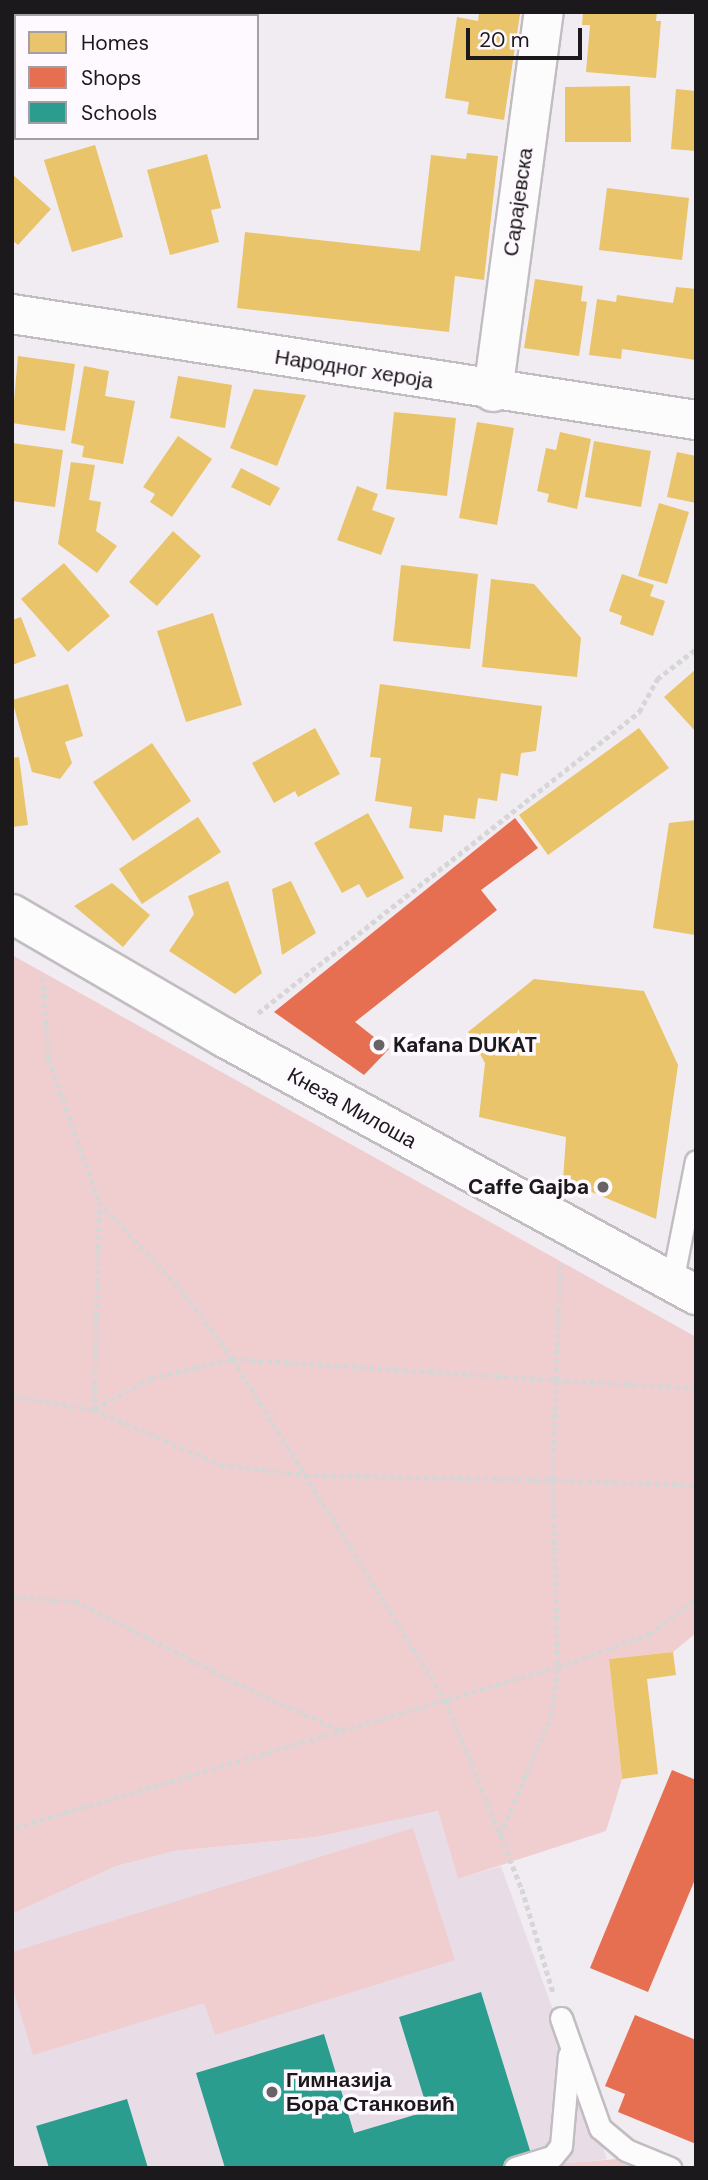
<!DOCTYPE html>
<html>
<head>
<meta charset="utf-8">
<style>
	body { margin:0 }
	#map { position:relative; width:708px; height:2180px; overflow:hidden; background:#f1ecf1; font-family:"DM Sans",sans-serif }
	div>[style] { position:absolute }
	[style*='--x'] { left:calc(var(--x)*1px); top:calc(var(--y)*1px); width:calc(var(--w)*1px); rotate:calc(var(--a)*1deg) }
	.built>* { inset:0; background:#e8dde7 }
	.green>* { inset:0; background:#f0ced0 }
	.homes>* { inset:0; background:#e9c46a }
	.shops>* { inset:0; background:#e76f51 }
	.schools>* { inset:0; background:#2a9d8f }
	.path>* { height:4.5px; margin-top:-2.25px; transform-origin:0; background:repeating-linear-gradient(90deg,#d7d6d7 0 5px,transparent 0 8.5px) }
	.roads { filter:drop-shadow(2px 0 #c1bdc1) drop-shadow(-2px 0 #c1bdc1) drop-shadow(0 2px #c1bdc1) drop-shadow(0 -2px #c1bdc1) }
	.service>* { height:21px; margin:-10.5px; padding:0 10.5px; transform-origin:10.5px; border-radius:10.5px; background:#fdfcfd }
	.minor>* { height:38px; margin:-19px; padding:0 19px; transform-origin:19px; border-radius:19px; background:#fdfcfd }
	.tertiary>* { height:38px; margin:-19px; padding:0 19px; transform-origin:19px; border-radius:19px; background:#fdfcfd }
	.dots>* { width:19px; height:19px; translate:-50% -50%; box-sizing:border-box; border:4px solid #fef9fe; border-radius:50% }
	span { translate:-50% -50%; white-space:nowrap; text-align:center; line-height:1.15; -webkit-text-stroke:7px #fef9fe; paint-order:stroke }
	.street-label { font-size:21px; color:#1c191c }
	.poi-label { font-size:21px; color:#1c191c; font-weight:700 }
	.left { translate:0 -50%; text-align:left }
	.right { translate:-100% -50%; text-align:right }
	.frame { position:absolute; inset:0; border:14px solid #1c191c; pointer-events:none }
	.legend { position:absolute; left:14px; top:14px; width:245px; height:126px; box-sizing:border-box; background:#fef9fe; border:2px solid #a49fa4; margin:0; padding:9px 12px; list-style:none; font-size:21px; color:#1c191c }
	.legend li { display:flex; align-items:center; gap:14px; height:35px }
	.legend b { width:35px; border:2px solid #a49fa4 }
	.scale { position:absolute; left:466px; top:28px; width:116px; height:32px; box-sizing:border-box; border:4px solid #1c191c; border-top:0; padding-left:9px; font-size:21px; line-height:24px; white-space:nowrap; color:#1c191c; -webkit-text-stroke:5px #fef9fe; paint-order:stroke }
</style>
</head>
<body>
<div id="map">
	<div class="built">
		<div style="clip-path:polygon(438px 1811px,458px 1879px,501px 1866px,607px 2159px,541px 2168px,12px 2168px,12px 1914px,116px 1866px,175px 1851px,316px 1837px)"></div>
	</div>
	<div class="green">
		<div style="clip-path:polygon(12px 955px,696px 1337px,696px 1633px,673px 1652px,609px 1659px,622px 1779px,606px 1831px,458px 1879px,438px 1811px,316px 1837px,175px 1851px,116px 1866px,12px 1914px)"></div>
		<div style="clip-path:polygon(413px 1828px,455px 1960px,215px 2035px,204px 2003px,33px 2055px,12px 1986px,12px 1952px)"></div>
		<div style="clip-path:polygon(628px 2158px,648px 2168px,541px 2168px,549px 2165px)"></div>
	</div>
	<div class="homes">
		<div style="clip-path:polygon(88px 12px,243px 12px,81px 16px)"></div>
		<div style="clip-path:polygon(479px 12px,520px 14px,504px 120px,467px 114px,469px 102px,445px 98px,457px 17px,478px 21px)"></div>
		<div style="clip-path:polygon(583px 12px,657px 12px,656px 21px,661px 21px,656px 78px,586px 72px,590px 25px,582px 25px)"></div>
		<div style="clip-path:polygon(16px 69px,16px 87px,12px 83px)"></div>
		<div style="clip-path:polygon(630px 86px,631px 142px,565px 142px,565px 87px)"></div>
		<div style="clip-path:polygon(676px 89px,696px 91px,696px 151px,671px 149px)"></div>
		<div style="clip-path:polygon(95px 145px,123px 237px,72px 252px,44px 160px)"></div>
		<div style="clip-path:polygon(467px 153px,498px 156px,484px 280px,455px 276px,449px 332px,237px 308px,245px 232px,420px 251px,431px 155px,466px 159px)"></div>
		<div style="clip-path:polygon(207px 154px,221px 208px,211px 210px,219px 242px,170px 255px,147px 170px)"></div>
		<div style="clip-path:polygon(12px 174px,51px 209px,18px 245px,12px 240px)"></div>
		<div style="clip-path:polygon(607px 188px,689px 198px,682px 260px,599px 250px)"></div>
		<div style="clip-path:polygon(535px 279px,583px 286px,581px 301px,587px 302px,579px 356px,524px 348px)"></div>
		<div style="clip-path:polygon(676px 287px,696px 289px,696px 360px,622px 349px,621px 359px,589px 355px,597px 299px,616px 302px,617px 295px,673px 303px)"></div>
		<div style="clip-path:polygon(18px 356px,75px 364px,65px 431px,12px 423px)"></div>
		<div style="clip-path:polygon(84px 366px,109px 371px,105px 396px,135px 401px,123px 464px,82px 457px,84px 446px,71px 443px)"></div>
		<div style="clip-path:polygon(178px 376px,232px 385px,225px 428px,170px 418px)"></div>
		<div style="clip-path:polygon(254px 389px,306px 395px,277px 466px,230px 448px)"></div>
		<div style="clip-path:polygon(394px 412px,456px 418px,447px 496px,386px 489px)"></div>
		<div style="clip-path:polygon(477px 422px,514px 428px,497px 525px,459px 518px)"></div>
		<div style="clip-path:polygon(560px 432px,591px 439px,577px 509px,547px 502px,549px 494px,537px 491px,546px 448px,556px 450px)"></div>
		<div style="clip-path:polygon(178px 436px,212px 459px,172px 517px,150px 502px,155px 494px,143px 487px)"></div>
		<div style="clip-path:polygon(594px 441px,651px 451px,641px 507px,585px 497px)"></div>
		<div style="clip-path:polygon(12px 443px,63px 450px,55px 507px,12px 501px)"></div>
		<div style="clip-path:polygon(677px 452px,696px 456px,696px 503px,667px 497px)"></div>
		<div style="clip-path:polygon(71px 462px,95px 465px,89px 500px,101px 502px,96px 531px,117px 546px,97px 573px,58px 544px)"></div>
		<div style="clip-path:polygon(241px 468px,280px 488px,270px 506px,231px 487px)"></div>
		<div style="clip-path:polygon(357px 486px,378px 494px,372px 510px,395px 518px,381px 555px,337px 540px)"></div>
		<div style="clip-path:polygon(659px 503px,689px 512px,667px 584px,638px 576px)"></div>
		<div style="clip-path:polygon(173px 531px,201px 556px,157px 606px,129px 582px)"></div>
		<div style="clip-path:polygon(64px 563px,110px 616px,68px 652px,21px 599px)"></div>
		<div style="clip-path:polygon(401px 565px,478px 574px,470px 649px,393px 641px)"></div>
		<div style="clip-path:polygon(622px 574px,654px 585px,650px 596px,665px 601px,653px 636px,620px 624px,622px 616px,609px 611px)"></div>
		<div style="clip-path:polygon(491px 579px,534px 584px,581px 638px,577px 677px,482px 667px)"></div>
		<div style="clip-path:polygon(213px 613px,242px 705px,186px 722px,157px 631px)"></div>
		<div style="clip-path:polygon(21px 617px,36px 656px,12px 665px,12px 620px)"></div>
		<div style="clip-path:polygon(696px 669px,696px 732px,664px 697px)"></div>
		<div style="clip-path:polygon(68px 684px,83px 736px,65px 742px,72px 763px,60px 779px,32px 772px,12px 700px)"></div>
		<div style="clip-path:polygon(380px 684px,542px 706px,536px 751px,521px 753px,518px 776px,501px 773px,497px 801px,478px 798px,475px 819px,444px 815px,442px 832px,409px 828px,412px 807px,375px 801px,381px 758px,370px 757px)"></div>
		<div style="clip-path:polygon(315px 728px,340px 774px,298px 797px,295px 791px,274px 803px,252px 763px)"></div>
		<div style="clip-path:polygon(639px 728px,669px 768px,548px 855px,519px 815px)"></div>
		<div style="clip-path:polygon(152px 743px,191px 801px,133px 841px,93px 782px)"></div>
		<div style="clip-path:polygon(19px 757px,28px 825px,12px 827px,12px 758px)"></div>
		<div style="clip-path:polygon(368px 813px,404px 878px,367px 898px,359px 884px,342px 893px,314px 843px)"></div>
		<div style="clip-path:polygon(198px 817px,221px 852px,142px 904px,119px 869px)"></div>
		<div style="clip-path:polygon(696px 820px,695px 935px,653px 928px,669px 823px)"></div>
		<div style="clip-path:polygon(228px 881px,262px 973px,235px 994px,169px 951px,194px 914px,188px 896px)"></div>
		<div style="clip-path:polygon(291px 881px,316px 933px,282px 955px,272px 889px)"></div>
		<div style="clip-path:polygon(112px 883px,150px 915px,123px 947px,74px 906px)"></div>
		<div style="clip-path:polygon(534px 979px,644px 991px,678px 1065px,656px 1219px,563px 1180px,566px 1137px,479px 1117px,485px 1063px,468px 1032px)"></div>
		<div style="clip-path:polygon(673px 1652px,676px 1675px,647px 1679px,658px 1774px,622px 1779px,609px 1659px)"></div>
	</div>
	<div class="shops">
		<div style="clip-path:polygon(515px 818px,538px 848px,481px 890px,497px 910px,355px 1022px,389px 1049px,364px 1075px,274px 1012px)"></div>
		<div style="clip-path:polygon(672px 1770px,696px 1780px,696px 1877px,648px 1992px,590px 1968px)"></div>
		<div style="clip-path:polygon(635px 2015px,696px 2040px,696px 2144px,618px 2112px,625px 2094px,605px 2086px)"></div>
	</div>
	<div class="schools">
		<div style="clip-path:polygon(481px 1992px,532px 2157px,497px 2168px,225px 2168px,196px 2073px,324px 2034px,354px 2133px,428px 2111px,399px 2017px)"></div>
		<div style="clip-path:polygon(127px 2099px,148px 2168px,49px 2168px,36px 2126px)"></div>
	</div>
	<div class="path">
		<div style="--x:43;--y:977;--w:82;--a:85.8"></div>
		<div style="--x:49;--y:1059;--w:151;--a:70.7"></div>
		<div style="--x:99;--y:1202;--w:126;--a:46.9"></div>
		<div style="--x:185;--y:1294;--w:81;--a:53.6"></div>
		<div style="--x:233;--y:1359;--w:403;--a:58.1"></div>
		<div style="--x:446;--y:1701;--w:203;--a:68"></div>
		<div style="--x:522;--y:1889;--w:108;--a:73.2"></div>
		<div style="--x:258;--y:1013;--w:486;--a:-38.3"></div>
		<div style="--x:639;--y:712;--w:38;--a:-61"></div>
		<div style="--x:657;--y:679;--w:49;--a:-37.6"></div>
		<div style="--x:561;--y:1265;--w:115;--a:92.5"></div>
		<div style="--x:556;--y:1380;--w:140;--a:3.3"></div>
		<div style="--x:12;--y:1396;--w:83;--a:9.7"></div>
		<div style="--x:94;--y:1410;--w:137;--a:23.2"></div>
		<div style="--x:220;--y:1464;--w:86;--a:7.4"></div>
		<div style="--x:305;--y:1475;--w:248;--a:1.2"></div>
		<div style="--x:553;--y:1480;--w:187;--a:88.5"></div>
		<div style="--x:558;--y:1667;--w:570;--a:163.47"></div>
		<div style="--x:95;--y:1409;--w:64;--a:-29"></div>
		<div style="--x:151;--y:1378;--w:84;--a:-13"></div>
		<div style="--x:233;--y:1359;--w:324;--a:3.7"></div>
		<div style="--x:556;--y:1380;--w:100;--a:91.7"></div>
		<div style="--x:553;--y:1480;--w:143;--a:2"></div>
		<div style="--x:94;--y:1410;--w:207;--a:-88.6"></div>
		<div style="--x:12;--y:1597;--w:63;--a:3.6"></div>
		<div style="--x:75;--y:1601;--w:213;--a:26.8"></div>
		<div style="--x:265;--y:1697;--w:86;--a:23.9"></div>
		<div style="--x:500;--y:1835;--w:129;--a:-66.8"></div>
		<div style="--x:551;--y:1716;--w:49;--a:-81.9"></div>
		<div style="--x:558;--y:1667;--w:97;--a:-19.9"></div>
		<div style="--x:649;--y:1634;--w:59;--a:-36.7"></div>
	</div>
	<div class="roads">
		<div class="service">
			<div style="--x:672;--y:1282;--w:123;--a:-78.8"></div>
			<div style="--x:561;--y:2018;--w:117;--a:70.5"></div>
			<div style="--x:600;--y:2128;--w:34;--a:40"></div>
			<div style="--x:626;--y:2150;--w:48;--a:22.2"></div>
			<div style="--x:515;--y:2168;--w:39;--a:-17"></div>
			<div style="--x:552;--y:2157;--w:14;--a:-51"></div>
			<div style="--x:561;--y:2146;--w:91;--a:-85"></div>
		</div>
		<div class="minor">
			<div style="--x:493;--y:392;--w:383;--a:-82.4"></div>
			<div style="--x:12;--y:914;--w:246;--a:30.2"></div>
			<div style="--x:225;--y:1038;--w:537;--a:28.62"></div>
		</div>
		<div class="tertiary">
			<div style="--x:12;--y:314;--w:692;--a:8.81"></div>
		</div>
	</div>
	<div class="dots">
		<div style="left:379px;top:1045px;background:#676367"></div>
		<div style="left:603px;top:1187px;background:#676367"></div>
		<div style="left:272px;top:2092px;background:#676367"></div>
	</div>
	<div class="street-label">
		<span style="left:518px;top:202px;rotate:-82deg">Сарајевска</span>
		<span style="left:354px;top:369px;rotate:9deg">Народног хероја</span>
		<span style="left:352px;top:1108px;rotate:29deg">Кнеза Милоша</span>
	</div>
	<div class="poi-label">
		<span class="left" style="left:393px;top:1045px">Kafana DUKAT</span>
		<span class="right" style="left:589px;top:1187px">Caffe Gajba</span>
		<span class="left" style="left:286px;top:2092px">Гимназија<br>Бора Станковић</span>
	</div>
	<div class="frame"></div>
	<ul class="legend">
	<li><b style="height:19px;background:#e9c46a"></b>Homes</li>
	<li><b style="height:19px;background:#e76f51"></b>Shops</li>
	<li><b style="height:19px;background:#2a9d8f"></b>Schools</li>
	</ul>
	<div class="scale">20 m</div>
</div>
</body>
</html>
